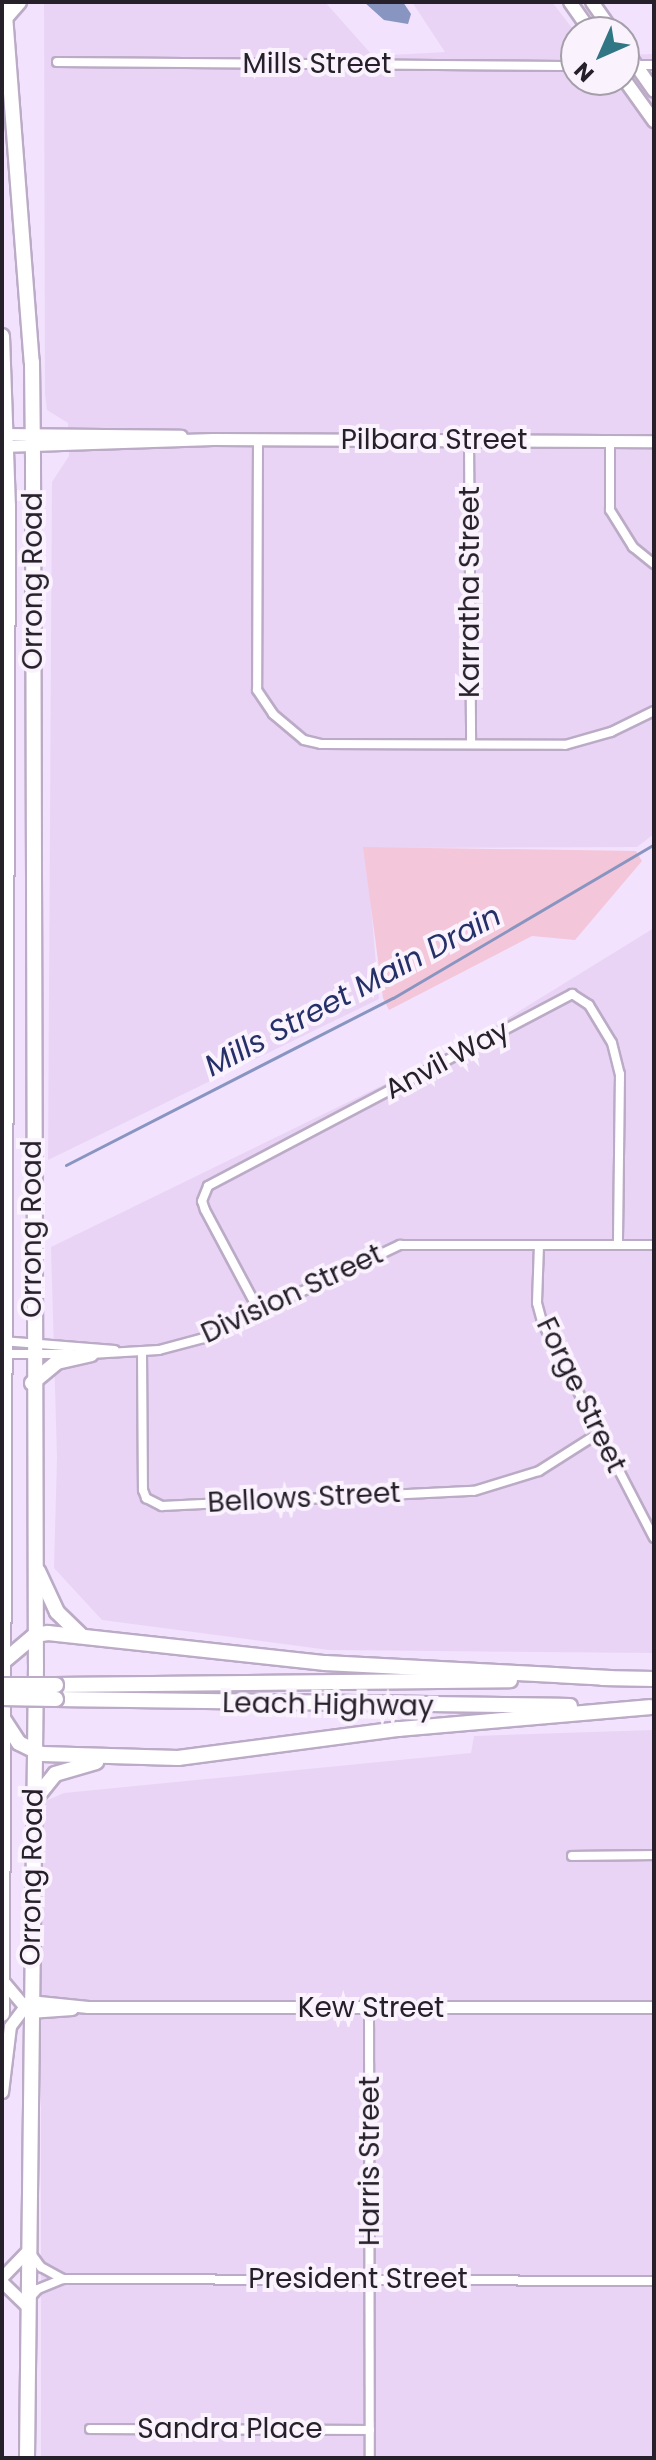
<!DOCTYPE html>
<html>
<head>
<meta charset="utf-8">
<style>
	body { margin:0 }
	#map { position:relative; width:656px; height:2460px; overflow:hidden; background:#f2e2fd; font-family:Poppins,sans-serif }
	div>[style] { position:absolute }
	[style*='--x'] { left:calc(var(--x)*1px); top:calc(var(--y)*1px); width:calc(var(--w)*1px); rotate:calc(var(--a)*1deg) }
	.built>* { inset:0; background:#e9d4f6 }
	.green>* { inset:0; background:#f4c6d9 }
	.water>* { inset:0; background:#8895c1 }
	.stream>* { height:3px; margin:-1.5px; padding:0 1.5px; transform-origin:1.5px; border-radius:1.5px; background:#8895c1 }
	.roads { filter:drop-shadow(2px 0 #bbabc6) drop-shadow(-2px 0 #bbabc6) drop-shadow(0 2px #bbabc6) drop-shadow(0 -2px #bbabc6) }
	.street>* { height:8px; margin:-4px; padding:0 4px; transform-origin:4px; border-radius:4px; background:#fff }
	.secondary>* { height:11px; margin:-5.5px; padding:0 5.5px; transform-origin:5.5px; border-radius:5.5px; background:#fff }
	.primary>* { height:12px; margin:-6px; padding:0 6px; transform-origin:6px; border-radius:6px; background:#fff }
	.highway>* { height:14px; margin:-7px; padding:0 7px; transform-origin:7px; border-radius:7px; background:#fff }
	.bridges { filter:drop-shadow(2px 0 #bbabc6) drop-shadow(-2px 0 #bbabc6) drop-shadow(0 2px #bbabc6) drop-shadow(0 -2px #bbabc6) }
	.highway-bridge>* { height:14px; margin:-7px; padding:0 7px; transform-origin:7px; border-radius:7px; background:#fff }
	span { translate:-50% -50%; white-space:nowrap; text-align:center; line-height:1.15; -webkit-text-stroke:8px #faf3fe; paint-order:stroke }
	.street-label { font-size:28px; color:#26202a }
	.water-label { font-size:30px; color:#263068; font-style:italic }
	.frame { position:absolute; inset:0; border:4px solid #26202a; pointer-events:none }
	.north { position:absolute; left:560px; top:16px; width:80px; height:80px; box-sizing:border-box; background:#faf3fe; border:2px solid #a59fa9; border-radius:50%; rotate:225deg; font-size:22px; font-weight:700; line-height:32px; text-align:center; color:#26202a }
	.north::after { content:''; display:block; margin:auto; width:28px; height:36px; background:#317684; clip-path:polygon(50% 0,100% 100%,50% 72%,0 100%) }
</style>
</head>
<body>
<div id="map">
	<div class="built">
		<div style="clip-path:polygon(44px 2px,325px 2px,373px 56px,445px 52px,412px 2px,552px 2px,576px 33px,576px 80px,624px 80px,624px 55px,654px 54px,654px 834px,637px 847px,366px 848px,379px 999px,48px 1160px,52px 482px,69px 456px,68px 423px,47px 410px,45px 394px)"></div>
		<div style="clip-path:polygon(654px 928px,654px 1653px,329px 1650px,102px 1620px,54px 1568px,57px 1458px,51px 1247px,461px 1047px)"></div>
		<div style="clip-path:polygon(654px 1730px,654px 2458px,41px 2458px,41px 1803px,64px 1793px,471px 1753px,474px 1736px)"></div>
	</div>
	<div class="green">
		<div style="clip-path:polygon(363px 847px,636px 851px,642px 861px,575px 940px,532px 936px,389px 1010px,383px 998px)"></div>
	</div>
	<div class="water">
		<div style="clip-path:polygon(364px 2px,403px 2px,411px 14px,408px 24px,384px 20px)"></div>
	</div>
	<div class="stream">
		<div style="--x:66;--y:1165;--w:367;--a:-27.1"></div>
		<div style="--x:393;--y:998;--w:303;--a:-30.5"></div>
	</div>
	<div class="roads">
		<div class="street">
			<div style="--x:57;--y:62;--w:519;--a:0.44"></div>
			<div style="--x:624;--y:65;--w:30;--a:0"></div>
			<div style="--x:258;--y:439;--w:251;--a:90.2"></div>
			<div style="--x:257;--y:690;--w:29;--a:56"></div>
			<div style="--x:273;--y:714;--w:40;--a:40"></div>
			<div style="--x:304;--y:740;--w:17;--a:13"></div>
			<div style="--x:321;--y:744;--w:244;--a:0.2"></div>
			<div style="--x:565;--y:745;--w:48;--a:-15.8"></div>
			<div style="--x:611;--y:732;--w:48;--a:-26"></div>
			<div style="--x:469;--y:440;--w:304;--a:89.6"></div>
			<div style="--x:610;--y:441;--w:69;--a:90"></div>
			<div style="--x:610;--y:510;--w:44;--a:58.1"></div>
			<div style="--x:633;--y:547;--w:27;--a:39"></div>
			<div style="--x:539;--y:1245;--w:58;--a:92"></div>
			<div style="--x:537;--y:1303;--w:20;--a:75"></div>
			<div style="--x:542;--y:1322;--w:243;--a:62.6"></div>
			<div style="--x:259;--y:1311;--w:115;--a:-118.1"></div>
			<div style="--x:205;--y:1210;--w:9;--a:-108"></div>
			<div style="--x:202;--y:1201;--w:16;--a:-68"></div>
			<div style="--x:208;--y:1186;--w:412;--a:-27.8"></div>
			<div style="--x:572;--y:994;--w:20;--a:33"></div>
			<div style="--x:589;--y:1005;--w:44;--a:58.8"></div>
			<div style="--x:612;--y:1043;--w:32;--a:76"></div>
			<div style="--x:620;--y:1074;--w:171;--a:90.7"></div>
			<div style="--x:2;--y:1341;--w:113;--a:4.6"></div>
			<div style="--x:142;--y:1352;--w:138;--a:89.6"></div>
			<div style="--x:143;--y:1490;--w:9;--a:69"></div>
			<div style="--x:146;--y:1498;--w:18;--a:27"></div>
			<div style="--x:162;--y:1506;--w:312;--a:-2.8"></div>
			<div style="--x:474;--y:1491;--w:68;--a:-17.1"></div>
			<div style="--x:539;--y:1471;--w:69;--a:-32.5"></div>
			<div style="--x:2;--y:1354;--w:70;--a:0"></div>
			<div style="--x:90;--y:1354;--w:69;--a:-3.3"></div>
			<div style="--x:159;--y:1350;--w:47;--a:-14.9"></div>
			<div style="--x:204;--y:1338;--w:217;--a:-25.4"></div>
			<div style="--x:400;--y:1245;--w:254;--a:0"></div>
			<div style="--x:572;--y:1856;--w:82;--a:-0.7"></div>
			<div style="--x:369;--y:2008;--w:450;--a:89.9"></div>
			<div style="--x:30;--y:2252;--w:19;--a:54"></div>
			<div style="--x:41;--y:2267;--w:25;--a:29"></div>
			<div style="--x:29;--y:2299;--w:13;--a:-48"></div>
			<div style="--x:38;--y:2289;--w:27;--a:-22"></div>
			<div style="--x:63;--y:2279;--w:591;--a:0.19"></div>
			<div style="--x:90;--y:2429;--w:280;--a:0.2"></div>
		</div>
		<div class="secondary">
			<div style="--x:2;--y:434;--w:179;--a:0.6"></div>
			<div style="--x:2;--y:446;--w:211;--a:-1.9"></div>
			<div style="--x:213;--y:439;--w:441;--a:0.3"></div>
			<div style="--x:3;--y:1981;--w:40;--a:50"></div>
			<div style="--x:29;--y:2012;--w:43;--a:-4"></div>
			<div style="--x:2;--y:2092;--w:66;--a:-83.1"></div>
			<div style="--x:10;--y:2026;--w:31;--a:-53"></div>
			<div style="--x:29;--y:2001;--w:59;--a:5.8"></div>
			<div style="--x:88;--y:2007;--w:566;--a:0"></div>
			<div style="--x:2;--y:2277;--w:37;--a:-46"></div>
			<div style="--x:2;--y:2282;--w:33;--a:44"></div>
		</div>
		<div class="primary">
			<div style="--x:570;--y:2;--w:37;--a:55"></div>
			<div style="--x:592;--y:2;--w:37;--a:55"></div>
			<div style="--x:624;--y:48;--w:52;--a:55.1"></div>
			<div style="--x:624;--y:79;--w:52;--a:54.5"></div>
		</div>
		<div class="highway">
			<div style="--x:4;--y:2;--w:361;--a:85.6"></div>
			<div style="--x:32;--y:362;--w:101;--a:89.4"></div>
			<div style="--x:33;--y:463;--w:1202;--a:89.86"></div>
			<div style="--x:36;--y:1665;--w:793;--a:90.65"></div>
			<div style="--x:6;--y:17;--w:20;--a:-49"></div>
			<div style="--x:2;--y:336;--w:170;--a:88"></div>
			<div style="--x:8;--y:506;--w:1508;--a:90.23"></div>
			<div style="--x:32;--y:1383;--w:33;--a:-40"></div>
			<div style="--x:57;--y:1362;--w:35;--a:-13"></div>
			<div style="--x:38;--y:1571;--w:45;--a:65.1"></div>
			<div style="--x:57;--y:1612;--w:33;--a:44"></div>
			<div style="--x:3;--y:1662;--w:42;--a:-40.2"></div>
			<div style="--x:35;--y:1635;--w:13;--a:-9"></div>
			<div style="--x:48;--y:1633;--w:279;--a:6.2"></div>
			<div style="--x:325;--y:1663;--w:286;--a:3"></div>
			<div style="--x:602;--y:1678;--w:52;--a:1.1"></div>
			<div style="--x:56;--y:1685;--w:454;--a:-0.6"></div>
			<div style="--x:56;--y:1699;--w:514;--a:0.78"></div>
			<div style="--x:4;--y:1720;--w:27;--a:57"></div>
			<div style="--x:19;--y:1743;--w:25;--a:26"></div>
			<div style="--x:42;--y:1754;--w:136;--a:1.7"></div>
			<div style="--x:178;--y:1758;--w:223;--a:-7.5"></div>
			<div style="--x:399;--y:1729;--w:252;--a:-5"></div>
			<div style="--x:35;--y:1799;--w:32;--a:-51"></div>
			<div style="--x:55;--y:1774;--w:43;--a:-16.3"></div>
		</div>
	</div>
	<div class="bridges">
		<div class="highway-bridge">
			<div style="--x:2;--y:1685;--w:54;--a:0"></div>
			<div style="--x:2;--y:1698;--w:54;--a:1.1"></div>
		</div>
	</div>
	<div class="street-label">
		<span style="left:317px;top:64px">Mills Street</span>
		<span style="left:434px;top:440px">Pilbara Street</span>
		<span style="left:33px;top:581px;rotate:-90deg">Orrong Road</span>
		<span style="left:470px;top:592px;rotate:-90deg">Karratha Street</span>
		<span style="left:447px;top:1060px;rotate:-28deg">Anvil Way</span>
		<span style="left:32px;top:1229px;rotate:-90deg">Orrong Road</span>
		<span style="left:292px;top:1294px;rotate:-25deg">Division Street</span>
		<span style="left:581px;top:1395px;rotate:64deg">Forge Street</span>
		<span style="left:304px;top:1498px;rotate:-3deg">Bellows Street</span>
		<span style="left:328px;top:1705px;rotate:1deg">Leach Highway</span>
		<span style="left:32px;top:1877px;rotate:-89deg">Orrong Road</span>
		<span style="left:371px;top:2008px">Kew Street</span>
		<span style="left:370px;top:2161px;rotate:-90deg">Harris Street</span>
		<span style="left:358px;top:2279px">President Street</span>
		<span style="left:230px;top:2429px">Sandra Place</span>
	</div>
	<div class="water-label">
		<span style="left:353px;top:991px;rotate:-28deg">Mills Street Main Drain</span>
	</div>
	<div class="frame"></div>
	<div class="north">N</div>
</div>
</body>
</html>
